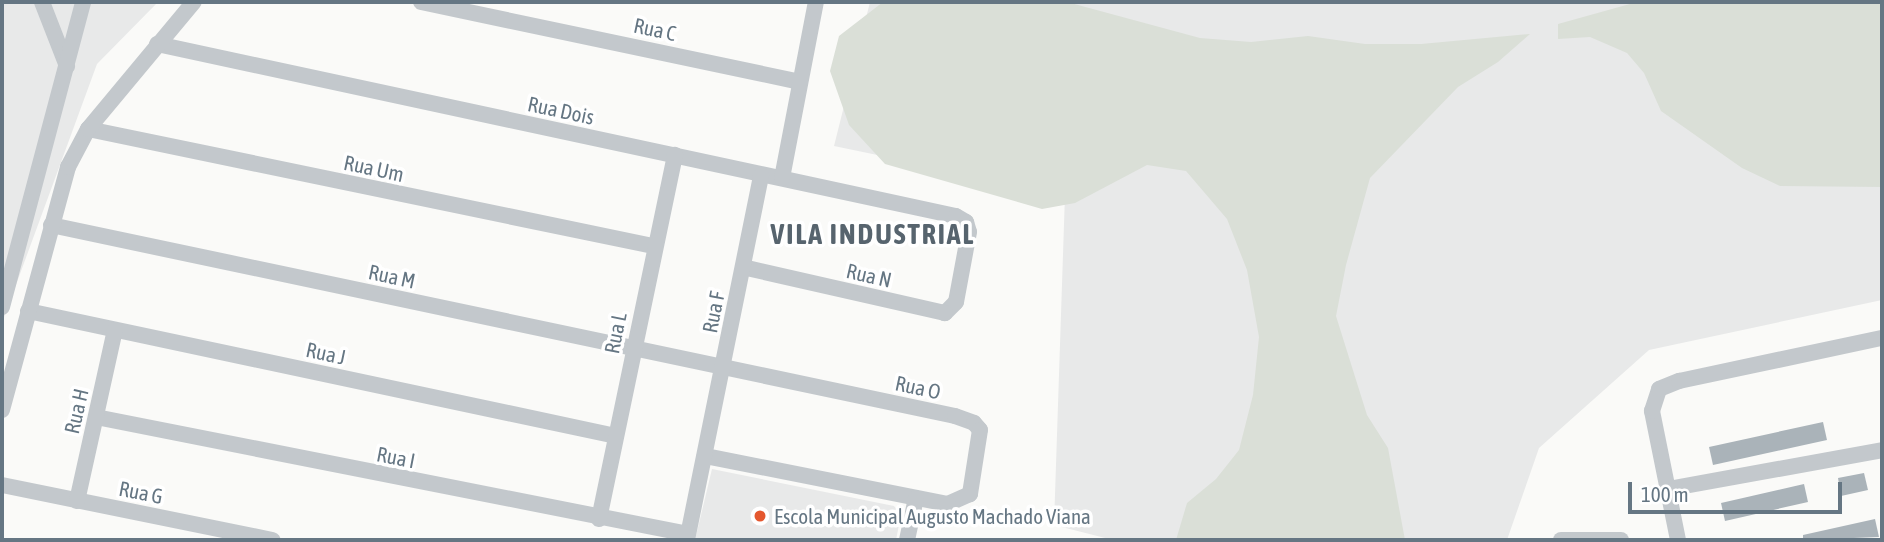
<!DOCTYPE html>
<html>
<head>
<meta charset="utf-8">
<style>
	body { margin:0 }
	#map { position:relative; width:1884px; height:542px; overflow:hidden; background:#fafaf8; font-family:"Asap Condensed",sans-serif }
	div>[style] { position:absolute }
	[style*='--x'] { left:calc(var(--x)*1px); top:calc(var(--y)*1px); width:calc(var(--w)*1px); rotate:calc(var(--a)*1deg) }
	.built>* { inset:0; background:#e8e9e9 }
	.green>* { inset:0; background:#dadfd7 }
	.building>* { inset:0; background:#aab3b9 }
	.street>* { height:16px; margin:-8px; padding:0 8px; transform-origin:8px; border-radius:8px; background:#c3c8cc }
	.dots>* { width:19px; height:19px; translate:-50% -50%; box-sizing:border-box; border:4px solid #fff; border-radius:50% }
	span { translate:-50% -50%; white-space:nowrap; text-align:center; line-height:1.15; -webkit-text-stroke:7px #fff; paint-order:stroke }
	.street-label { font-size:21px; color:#657683 }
	.poi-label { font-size:21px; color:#657683 }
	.left { translate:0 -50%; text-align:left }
	.district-label { font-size:28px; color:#57646e; font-weight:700; letter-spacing:2px }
	.frame { position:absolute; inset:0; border:4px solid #657683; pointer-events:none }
	.scale { position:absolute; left:1628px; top:482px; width:214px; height:32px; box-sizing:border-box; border:4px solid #657683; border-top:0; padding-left:9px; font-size:21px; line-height:24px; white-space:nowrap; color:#657683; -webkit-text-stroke:5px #fff; paint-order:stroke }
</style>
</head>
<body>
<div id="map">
	<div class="built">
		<div style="clip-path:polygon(2px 2px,158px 2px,97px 64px,2px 323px)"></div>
		<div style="clip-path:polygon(870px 2px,1882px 2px,1882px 300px,1649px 350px,1539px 448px,1507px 540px,1113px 540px,1054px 525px,1065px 194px,834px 146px)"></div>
		<div style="clip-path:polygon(712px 469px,894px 506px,901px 515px,896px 540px,695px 540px)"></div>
	</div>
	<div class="green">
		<div style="clip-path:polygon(883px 2px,1067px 2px,1200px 38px,1251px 42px,1308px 36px,1365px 44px,1421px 44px,1530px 34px,1498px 62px,1458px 87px,1370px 178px,1346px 265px,1336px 316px,1367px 415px,1388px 448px,1405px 540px,1176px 540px,1187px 503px,1216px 479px,1239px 450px,1253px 395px,1259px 337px,1247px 270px,1227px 219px,1186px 171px,1147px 165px,1075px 203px,1042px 209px,885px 164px,849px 125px,830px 71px,839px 36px)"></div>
		<div style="clip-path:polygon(1637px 2px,1882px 2px,1882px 187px,1780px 186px,1742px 168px,1661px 111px,1644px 73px,1627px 53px,1590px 37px,1558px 39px,1558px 24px)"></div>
	</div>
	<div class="building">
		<div style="clip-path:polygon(1823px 422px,1827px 440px,1713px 465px,1709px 447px)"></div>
		<div style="clip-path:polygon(1864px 473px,1868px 490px,1841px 496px,1838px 478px)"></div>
		<div style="clip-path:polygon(1804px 484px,1808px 502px,1725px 521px,1721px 503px)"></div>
		<div style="clip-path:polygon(1875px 519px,1879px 537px,1803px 540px,1803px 535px)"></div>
	</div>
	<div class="street">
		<div style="--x:42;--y:2;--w:69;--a:68.7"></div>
		<div style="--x:421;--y:2;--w:387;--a:11.9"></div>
		<div style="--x:157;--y:44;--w:817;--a:12.15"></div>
		<div style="--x:956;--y:216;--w:12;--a:31"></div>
		<div style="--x:966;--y:222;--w:10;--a:73"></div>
		<div style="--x:969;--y:232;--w:71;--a:100.5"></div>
		<div style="--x:956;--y:302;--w:16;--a:135"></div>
		<div style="--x:945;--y:313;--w:207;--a:-167.2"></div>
		<div style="--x:88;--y:129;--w:577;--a:11.7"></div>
		<div style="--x:782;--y:178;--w:179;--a:-79.1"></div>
		<div style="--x:51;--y:225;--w:924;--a:11.93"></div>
		<div style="--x:955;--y:416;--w:20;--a:20"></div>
		<div style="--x:974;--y:423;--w:9;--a:49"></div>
		<div style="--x:980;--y:430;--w:65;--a:98.9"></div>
		<div style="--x:970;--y:494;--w:24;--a:156"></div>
		<div style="--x:948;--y:504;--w:248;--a:-168.8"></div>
		<div style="--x:2;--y:307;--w:316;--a:-75.1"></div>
		<div style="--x:28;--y:311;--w:601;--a:12"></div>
		<div style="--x:2;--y:410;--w:252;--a:-74.8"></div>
		<div style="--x:68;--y:167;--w:43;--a:-62.2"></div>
		<div style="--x:88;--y:129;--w:165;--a:-50.2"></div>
		<div style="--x:96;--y:417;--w:603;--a:11.18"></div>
		<div style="--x:2;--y:485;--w:276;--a:11.5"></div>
		<div style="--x:1668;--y:489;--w:218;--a:-10.3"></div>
		<div style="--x:77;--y:501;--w:175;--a:-77.5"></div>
		<div style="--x:599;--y:519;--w:372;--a:-78.2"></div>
		<div style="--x:687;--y:540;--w:372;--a:-78.5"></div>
		<div style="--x:907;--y:540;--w:43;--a:-77.9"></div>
		<div style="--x:1561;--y:540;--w:60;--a:0"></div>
		<div style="--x:1678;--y:540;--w:132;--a:-101.4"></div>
		<div style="--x:1652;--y:411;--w:23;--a:-72"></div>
		<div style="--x:1659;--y:389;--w:22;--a:-22"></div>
		<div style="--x:1679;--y:381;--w:208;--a:-12"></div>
	</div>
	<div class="dots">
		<div style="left:760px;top:516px;background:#e4572e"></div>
	</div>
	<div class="street-label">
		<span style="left:655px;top:29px;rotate:12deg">Rua C</span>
		<span style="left:561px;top:110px;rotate:12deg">Rua Dois</span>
		<span style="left:374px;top:168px;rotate:12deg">Rua Um</span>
		<span style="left:869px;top:275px;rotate:13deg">Rua N</span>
		<span style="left:392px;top:276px;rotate:12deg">Rua M</span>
		<span style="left:713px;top:312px;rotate:-79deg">Rua F</span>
		<span style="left:615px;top:333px;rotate:-79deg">Rua L</span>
		<span style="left:326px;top:353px;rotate:12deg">Rua J</span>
		<span style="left:918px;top:387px;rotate:12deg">Rua O</span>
		<span style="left:76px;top:411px;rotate:-77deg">Rua H</span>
		<span style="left:396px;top:457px;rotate:11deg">Rua I</span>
		<span style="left:141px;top:492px;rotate:11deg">Rua G</span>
	</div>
	<div class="poi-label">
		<span class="left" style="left:774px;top:516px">Escola Municipal Augusto Machado Viana</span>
	</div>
	<div class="district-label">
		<span style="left:873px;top:234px">VILA INDUSTRIAL</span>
	</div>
	<div class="frame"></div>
	<div class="scale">100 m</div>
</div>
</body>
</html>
